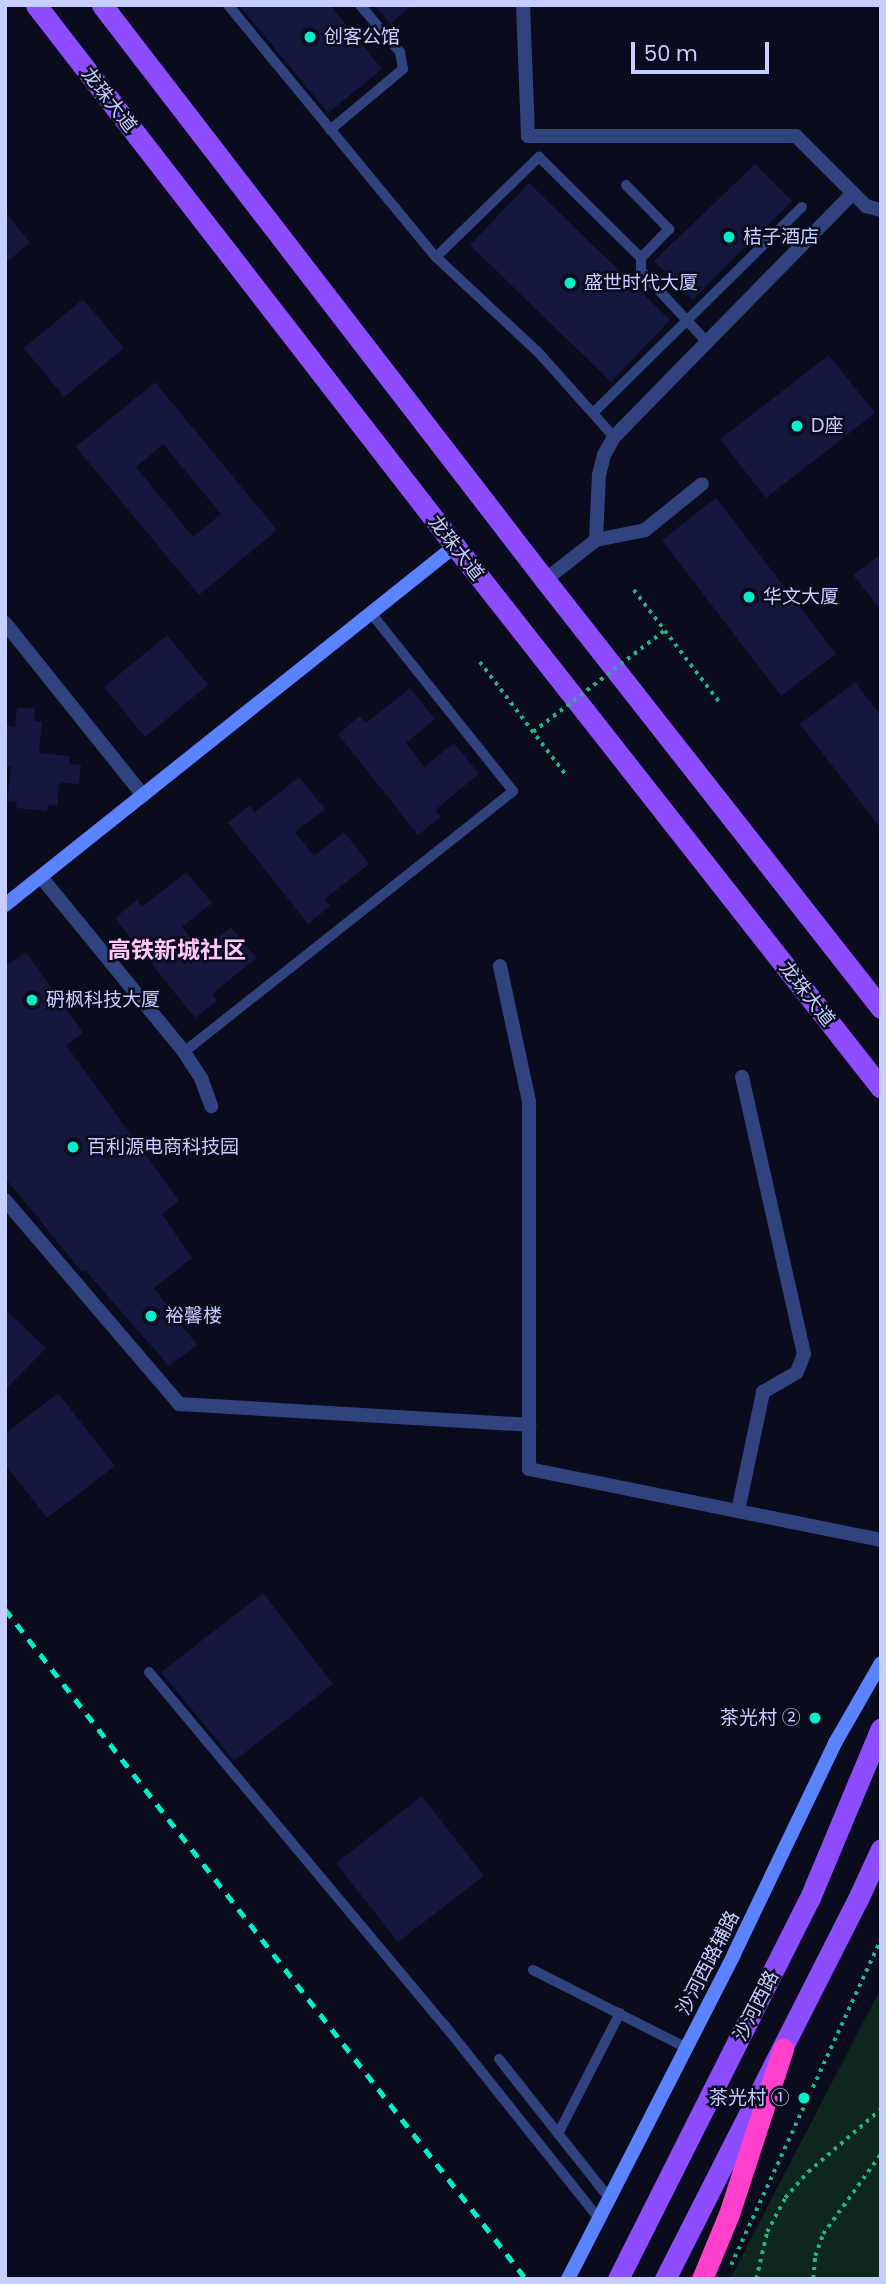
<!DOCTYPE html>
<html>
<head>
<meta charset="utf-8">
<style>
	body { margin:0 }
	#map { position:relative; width:886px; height:2284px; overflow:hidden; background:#0a0b1d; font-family:Poppins,"Noto Sans SC",sans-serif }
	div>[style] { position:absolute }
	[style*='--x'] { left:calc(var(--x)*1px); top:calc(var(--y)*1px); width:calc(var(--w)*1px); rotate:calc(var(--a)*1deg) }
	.green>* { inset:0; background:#0d271f }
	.building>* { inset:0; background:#15173f }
	.path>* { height:3.5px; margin-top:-1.75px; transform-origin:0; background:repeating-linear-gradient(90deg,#24b486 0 3.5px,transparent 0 8.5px) }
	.lane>* { height:10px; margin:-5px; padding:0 5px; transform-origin:5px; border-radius:5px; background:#31437f }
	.street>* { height:14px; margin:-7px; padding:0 7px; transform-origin:7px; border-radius:7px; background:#31437f }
	.secondary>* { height:14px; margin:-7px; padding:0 7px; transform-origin:7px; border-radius:7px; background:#5c83ff }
	.primary>* { height:21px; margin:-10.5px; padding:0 10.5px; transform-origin:10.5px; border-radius:10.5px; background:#8e4cff }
	.highway>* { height:21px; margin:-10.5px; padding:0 10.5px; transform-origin:10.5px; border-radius:10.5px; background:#ff40cd }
	.rail>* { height:5px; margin-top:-2.5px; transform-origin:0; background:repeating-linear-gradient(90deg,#00f0ca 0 10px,transparent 0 19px) }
	.path-bridge>* { height:3.5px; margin-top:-1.75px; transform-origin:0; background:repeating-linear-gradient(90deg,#24b486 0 3.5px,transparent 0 8.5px) }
	.dots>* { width:19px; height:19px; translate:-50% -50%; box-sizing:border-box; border:4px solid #0a0b1d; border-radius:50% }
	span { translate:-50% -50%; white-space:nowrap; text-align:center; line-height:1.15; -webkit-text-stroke:5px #0a0b1d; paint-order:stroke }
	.poi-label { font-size:19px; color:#c5ceff }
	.left { translate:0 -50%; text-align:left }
	.right { translate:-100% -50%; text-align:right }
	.street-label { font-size:19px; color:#c5ceff }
	.quarter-label { font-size:23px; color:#ffc7f9; font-weight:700 }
	.frame { position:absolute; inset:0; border:7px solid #c5ceff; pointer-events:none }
	.scale { position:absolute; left:631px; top:42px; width:138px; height:32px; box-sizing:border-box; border:4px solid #c5ceff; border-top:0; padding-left:9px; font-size:21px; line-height:24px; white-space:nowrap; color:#c5ceff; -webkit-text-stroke:5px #0a0b1d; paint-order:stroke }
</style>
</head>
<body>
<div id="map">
	<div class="green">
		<div style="clip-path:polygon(881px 1988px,881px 2279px,730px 2279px)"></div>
	</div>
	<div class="building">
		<div style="clip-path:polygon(239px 5px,330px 5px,382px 69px,328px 113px)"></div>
		<div style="clip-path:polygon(375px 5px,413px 5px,390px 24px)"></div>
		<div style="clip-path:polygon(755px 164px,792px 201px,693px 299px,654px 261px)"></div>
		<div style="clip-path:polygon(529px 183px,670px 320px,611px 382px,470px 245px)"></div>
		<div style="clip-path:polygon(5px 211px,30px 243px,5px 263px)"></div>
		<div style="clip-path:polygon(83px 299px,124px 348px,64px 397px,24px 348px)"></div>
		<div style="clip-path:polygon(829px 355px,875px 413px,766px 498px,720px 439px)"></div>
		<div style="clip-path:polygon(evenodd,155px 382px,277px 530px,199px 595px,76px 447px,155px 382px,163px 444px,221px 514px,193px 537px,136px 467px,163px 444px)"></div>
		<div style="clip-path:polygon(716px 498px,836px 654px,781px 696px,662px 540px)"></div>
		<div style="clip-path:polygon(881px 554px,881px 610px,853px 575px)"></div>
		<div style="clip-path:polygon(167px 635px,208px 685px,145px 737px,104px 687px)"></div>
		<div style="clip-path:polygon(855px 682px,881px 716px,881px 829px,800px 724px)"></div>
		<div style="clip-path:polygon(410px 688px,435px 719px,406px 743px,424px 767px,454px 743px,479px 774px,435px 810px,441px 817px,418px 835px,338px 734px,360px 716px,366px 723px)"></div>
		<div style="clip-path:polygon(17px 707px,35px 709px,34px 721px,42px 722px,39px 753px,70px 756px,69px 764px,81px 765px,79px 784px,60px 782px,57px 806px,48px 805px,47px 811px,16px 808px,17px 802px,7px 801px,11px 767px,5px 766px,5px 725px,15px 727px)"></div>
		<div style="clip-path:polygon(299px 777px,325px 809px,295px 832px,314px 856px,344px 832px,369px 864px,325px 899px,330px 906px,308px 924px,228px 823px,250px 805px,255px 812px)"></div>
		<div style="clip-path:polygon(186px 872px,212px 903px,182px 927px,201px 951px,231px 927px,256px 958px,212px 994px,217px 1001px,195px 1018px,115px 918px,137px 900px,142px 907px)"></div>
		<div style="clip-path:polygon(26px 952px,83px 1033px,66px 1045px,179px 1201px,162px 1214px,192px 1258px,154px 1288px,197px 1345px,169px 1366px,85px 1270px,82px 1272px,5px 1178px,5px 966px)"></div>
		<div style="clip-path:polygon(5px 1309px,46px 1348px,5px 1390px)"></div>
		<div style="clip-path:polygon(58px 1393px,115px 1466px,47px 1518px,5px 1464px,5px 1434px)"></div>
		<div style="clip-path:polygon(263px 1593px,333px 1684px,234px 1761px,161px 1672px)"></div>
		<div style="clip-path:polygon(422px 1796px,484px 1876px,398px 1942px,336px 1863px)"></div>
	</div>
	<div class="path">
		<div style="--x:634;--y:590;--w:143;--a:52.7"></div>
		<div style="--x:480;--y:662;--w:143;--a:52.7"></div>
		<div style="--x:731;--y:2265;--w:359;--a:-65.3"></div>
		<div style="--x:756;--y:2279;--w:48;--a:-76.8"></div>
		<div style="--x:767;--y:2232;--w:38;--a:-62"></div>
		<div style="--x:785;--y:2198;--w:35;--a:-49"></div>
		<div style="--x:808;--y:2172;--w:96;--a:-40.8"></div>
		<div style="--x:813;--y:2279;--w:23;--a:-85"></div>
		<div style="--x:815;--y:2256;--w:23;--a:-70"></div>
		<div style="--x:823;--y:2234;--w:99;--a:-54.1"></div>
	</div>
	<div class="lane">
		<div style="--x:228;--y:5;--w:327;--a:50.5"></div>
		<div style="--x:436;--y:257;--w:139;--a:43"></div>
		<div style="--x:538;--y:352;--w:114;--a:48.2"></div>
		<div style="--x:330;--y:130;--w:95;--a:-39.9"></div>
		<div style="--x:403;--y:69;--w:17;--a:-100"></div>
		<div style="--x:400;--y:52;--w:62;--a:-130.4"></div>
		<div style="--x:626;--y:185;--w:62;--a:45.7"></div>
		<div style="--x:669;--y:229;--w:40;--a:134"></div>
		<div style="--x:436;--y:257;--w:144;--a:-44.2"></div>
		<div style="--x:539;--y:157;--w:144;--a:44.7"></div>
		<div style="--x:641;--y:258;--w:13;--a:90"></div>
		<div style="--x:641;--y:271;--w:97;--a:47.1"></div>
		<div style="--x:594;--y:412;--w:292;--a:-44.6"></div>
		<div style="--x:184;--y:1052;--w:420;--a:-38.4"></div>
		<div style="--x:513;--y:791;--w:228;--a:-128.6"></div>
		<div style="--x:149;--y:1672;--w:463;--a:50.1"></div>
		<div style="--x:446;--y:2027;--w:246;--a:51.4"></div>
		<div style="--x:533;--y:1970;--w:173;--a:26.9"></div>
		<div style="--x:499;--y:2059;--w:179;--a:51.6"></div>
		<div style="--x:558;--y:2134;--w:136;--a:-62.9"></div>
	</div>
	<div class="street">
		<div style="--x:523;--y:5;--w:131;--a:87.8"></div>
		<div style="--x:528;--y:136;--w:268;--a:0"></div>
		<div style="--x:796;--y:136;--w:99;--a:45"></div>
		<div style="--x:866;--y:206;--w:16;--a:15"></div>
		<div style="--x:596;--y:540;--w:65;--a:-87.4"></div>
		<div style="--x:599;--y:475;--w:21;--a:-76"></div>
		<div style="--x:604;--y:455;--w:21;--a:-61"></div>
		<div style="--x:614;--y:437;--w:340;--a:-45.6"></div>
		<div style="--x:545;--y:580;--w:65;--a:-38.1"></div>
		<div style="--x:596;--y:540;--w:50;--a:-11.5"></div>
		<div style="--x:645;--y:530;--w:73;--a:-38.9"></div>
		<div style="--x:5;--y:623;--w:221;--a:51.3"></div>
		<div style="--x:41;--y:877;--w:226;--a:50.7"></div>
		<div style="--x:184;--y:1052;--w:31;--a:57"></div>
		<div style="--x:201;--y:1078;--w:30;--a:70"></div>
		<div style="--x:500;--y:966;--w:138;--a:77.9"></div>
		<div style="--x:529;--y:1101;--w:368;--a:90"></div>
		<div style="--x:529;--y:1469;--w:359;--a:11.4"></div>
		<div style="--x:5;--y:1200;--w:268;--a:49.5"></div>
		<div style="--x:179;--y:1404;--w:351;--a:3.4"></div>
		<div style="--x:738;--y:1511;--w:122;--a:-78.1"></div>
		<div style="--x:763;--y:1392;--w:39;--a:-30"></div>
		<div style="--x:797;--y:1372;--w:19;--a:-69"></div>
		<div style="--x:804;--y:1354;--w:284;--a:-102.6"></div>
	</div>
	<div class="secondary">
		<div style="--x:5;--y:905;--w:576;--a:-38.58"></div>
		<div style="--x:568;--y:2279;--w:365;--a:-62.9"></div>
		<div style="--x:734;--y:1954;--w:234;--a:-64.4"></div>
		<div style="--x:835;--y:1743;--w:92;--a:-60.1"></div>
	</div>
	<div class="primary">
		<div style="--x:36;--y:5;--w:684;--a:52.24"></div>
		<div style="--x:455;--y:546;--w:689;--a:51.83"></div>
		<div style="--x:102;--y:5;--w:726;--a:52.39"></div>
		<div style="--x:545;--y:580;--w:544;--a:51.87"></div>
		<div style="--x:618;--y:2279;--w:424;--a:-63.3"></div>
		<div style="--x:809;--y:1900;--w:186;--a:-67.3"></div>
		<div style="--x:665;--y:2279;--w:424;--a:-63.1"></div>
		<div style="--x:857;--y:1901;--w:57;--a:-65.2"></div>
	</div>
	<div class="highway">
		<div style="--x:702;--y:2279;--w:70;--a:-67.4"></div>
		<div style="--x:729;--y:2214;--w:174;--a:-71.9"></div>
	</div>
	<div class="rail">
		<div style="--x:5;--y:1609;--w:849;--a:52.13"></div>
	</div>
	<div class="path-bridge">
		<div style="--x:533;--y:732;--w:167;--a:-37.7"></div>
	</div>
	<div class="dots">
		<div style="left:310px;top:37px;background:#00f0ca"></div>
		<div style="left:729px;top:237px;background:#00f0ca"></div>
		<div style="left:570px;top:283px;background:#00f0ca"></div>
		<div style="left:797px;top:426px;background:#00f0ca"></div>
		<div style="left:749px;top:597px;background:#00f0ca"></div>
		<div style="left:32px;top:1000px;background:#00f0ca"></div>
		<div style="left:73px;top:1147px;background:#00f0ca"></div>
		<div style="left:151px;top:1316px;background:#00f0ca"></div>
		<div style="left:815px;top:1718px;background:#00f0ca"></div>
		<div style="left:804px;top:2098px;background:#00f0ca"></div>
	</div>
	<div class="poi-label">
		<span class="left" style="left:324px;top:37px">创客公馆</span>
		<span class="left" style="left:743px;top:237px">桔子酒店</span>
		<span class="left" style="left:584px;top:283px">盛世时代大厦</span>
		<span class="left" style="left:811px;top:426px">D座</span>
		<span class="left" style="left:763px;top:597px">华文大厦</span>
		<span class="left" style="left:46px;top:1000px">砃枫科技大厦</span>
		<span class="left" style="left:87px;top:1147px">百利源电商科技园</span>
		<span class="left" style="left:165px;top:1316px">裕馨楼</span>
		<span class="right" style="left:801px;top:1718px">茶光村 ②</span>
		<span class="right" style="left:790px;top:2098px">茶光村 ①</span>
	</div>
	<div class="street-label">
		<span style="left:109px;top:100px;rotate:52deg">龙珠大道</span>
		<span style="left:456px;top:548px;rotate:52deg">龙珠大道</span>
		<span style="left:807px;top:994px;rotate:52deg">龙珠大道</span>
		<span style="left:708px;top:1963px;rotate:-63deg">沙河西路辅路</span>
		<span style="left:756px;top:2006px;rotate:-63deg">沙河西路</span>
	</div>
	<div class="quarter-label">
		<span style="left:177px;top:950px">高铁新城社区</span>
	</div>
	<div class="frame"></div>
	<div class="scale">50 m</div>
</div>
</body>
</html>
